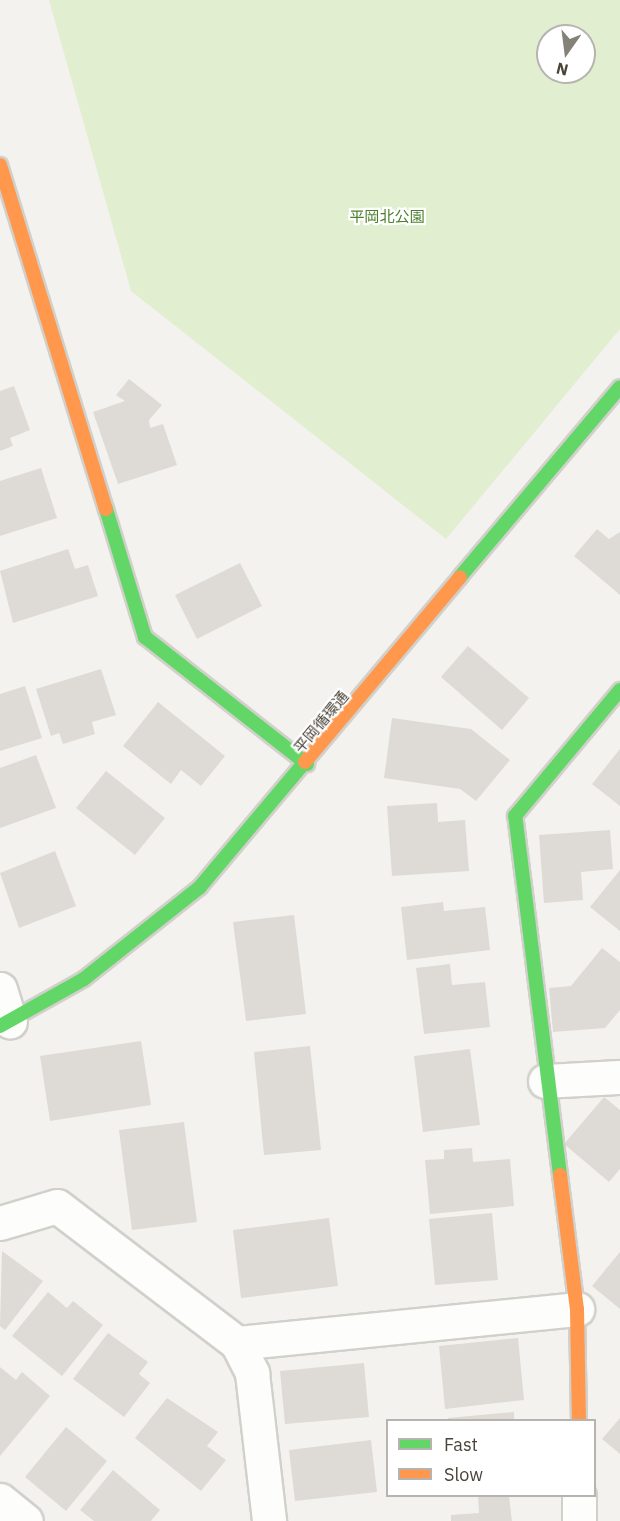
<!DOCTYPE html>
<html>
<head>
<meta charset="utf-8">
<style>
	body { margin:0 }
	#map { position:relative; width:620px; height:1521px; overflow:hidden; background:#f4f2ee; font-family:"IBM Plex Sans","Noto Sans JP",sans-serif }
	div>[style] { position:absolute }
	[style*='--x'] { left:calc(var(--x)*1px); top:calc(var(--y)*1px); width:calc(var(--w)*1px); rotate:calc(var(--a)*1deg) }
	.green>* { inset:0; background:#e1eecf }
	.building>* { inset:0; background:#dedbd6 }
	.roads { filter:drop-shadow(2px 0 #d2d0cb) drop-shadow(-2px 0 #d2d0cb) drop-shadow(0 2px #d2d0cb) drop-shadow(0 -2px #d2d0cb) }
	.street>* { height:33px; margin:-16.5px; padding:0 16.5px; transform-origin:16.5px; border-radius:16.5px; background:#fdfdfc }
	.fast>* { height:14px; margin:-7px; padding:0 7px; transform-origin:7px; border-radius:7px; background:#63d668 }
	.slow>* { height:14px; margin:-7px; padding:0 7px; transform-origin:7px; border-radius:7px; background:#ff974d }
	span { translate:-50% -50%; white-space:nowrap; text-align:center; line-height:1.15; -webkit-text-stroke:4.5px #fff; paint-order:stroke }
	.park-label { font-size:15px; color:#4a7f2a }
	.street-label { font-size:15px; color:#4b4439 }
	.legend { position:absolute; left:386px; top:1419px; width:210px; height:78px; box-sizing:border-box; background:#fff; border:2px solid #b7b4b0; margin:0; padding:8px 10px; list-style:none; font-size:18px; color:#4b4439 }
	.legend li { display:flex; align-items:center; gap:12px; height:30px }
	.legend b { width:30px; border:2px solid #b7b4b0 }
	.north { position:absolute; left:536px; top:24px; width:60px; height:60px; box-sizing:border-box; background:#fff; border:2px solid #b7b4b0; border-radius:50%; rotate:194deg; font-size:16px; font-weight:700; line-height:24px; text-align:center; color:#4b4439 }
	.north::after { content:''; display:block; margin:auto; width:21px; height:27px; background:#868178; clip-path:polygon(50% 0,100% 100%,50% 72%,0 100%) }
</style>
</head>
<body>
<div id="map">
	<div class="green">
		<div style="clip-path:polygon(evenodd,49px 0,620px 0,620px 329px,446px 539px,131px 291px,49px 0,548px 36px,584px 36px,584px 72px,548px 72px,548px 36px)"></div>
	</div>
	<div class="building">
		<div style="clip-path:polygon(129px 379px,162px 405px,149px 420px,150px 428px,163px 424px,177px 465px,118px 484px,93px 412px,125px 401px,116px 395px)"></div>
		<div style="clip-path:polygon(14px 386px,30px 430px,10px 438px,13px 446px,0 451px,0 391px)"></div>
		<div style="clip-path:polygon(41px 468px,57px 518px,0 536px,0 481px)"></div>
		<div style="clip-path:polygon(597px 529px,609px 539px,620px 532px,620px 595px,574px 556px)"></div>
		<div style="clip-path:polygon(68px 549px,75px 569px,88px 565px,98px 596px,13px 623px,0 571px)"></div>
		<div style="clip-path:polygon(240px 563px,262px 606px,197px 639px,175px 595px)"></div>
		<div style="clip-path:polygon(468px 646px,529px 698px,502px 730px,441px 677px)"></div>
		<div style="clip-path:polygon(101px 669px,116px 715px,92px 722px,95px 734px,63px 744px,59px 733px,51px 736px,36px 689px)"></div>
		<div style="clip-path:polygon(25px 686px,42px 738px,0 751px,0 694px)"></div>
		<div style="clip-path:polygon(158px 702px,225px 756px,201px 786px,181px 770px,171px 784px,123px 746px)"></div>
		<div style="clip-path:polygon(392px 718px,471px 729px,510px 760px,476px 801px,460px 789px,384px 778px)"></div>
		<div style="clip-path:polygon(620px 749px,620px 806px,592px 784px)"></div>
		<div style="clip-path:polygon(36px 755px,56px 808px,0 828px,0 768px)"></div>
		<div style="clip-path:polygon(106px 771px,165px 818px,135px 855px,76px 808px)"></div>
		<div style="clip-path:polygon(437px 803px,438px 822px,465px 820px,469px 871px,392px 876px,387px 806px)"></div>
		<div style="clip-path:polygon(610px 830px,613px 869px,581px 872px,583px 900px,544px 903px,539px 835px)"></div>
		<div style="clip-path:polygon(55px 851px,76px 906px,19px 928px,0 873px)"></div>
		<div style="clip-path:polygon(620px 870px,620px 931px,590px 907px)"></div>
		<div style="clip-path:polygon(443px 902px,444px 911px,485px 907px,490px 950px,407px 960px,401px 907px)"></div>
		<div style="clip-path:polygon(294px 915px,306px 1014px,246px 1021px,233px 922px)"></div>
		<div style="clip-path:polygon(602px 948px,620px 962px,620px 1010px,605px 1028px,553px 1032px,549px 988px,571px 986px)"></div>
		<div style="clip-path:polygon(450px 964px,452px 985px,485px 982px,490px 1027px,424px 1034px,416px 968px)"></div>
		<div style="clip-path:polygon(141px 1041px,151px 1105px,50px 1121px,40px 1056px)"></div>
		<div style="clip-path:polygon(310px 1046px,321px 1150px,264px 1155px,254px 1052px)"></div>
		<div style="clip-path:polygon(470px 1049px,480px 1125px,423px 1132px,414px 1056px)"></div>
		<div style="clip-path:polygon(604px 1097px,620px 1110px,620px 1169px,609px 1182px,564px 1144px)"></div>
		<div style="clip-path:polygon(184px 1122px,197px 1222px,132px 1230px,119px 1130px)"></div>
		<div style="clip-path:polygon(472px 1148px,473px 1162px,510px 1159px,514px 1206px,430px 1214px,425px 1160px,444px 1159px,444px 1150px)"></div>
		<div style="clip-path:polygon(492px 1213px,498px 1280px,435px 1285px,429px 1219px)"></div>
		<div style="clip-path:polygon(329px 1218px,338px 1286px,241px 1298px,233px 1230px)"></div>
		<div style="clip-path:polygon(2px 1251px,43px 1281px,5px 1330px,0 1326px)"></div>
		<div style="clip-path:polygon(620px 1252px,620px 1309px,592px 1286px)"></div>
		<div style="clip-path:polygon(48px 1292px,67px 1308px,73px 1301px,103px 1325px,62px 1376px,12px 1336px)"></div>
		<div style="clip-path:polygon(108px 1333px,148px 1362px,139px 1374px,150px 1383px,124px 1417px,73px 1379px)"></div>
		<div style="clip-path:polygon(518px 1338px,524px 1400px,445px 1409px,439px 1346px)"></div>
		<div style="clip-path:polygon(364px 1363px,369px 1417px,285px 1424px,280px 1371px)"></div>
		<div style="clip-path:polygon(0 1367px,16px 1380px,22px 1372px,50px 1396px,0 1456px)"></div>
		<div style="clip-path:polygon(167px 1398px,218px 1432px,207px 1446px,226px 1460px,201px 1491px,135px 1438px)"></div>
		<div style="clip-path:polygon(514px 1412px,514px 1420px,448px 1420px,448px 1418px)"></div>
		<div style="clip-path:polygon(620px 1418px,620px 1454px,602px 1439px)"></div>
		<div style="clip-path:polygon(66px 1427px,107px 1461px,66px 1511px,25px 1477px)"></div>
		<div style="clip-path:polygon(371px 1440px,377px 1492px,295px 1501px,289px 1450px)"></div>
		<div style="clip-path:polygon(113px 1470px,160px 1510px,151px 1521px,94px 1521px,80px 1510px)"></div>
		<div style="clip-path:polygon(478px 1496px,509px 1496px,512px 1521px,451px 1521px,451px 1515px,479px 1513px)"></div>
	</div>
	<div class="roads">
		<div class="street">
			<div style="--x:0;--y:989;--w:34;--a:73"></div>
			<div style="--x:545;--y:1081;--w:75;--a:-3.1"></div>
			<div style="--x:0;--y:1223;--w:59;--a:-16.6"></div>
			<div style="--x:57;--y:1206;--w:226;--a:37.3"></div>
			<div style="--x:237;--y:1343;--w:34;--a:63"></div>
			<div style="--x:252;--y:1373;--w:149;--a:83.4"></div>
			<div style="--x:237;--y:1343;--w:342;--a:-5.7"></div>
			<div style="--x:579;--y:1496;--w:25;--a:90"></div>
			<div style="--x:0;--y:1500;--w:33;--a:39"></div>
		</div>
		<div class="fast">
			<div style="--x:106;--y:509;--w:134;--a:73.1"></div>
			<div style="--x:145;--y:637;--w:206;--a:38.1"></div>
			<div style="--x:460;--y:577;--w:248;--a:-49.9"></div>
			<div style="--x:0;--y:1026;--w:96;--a:-29.2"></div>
			<div style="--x:84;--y:979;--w:148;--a:-38.4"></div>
			<div style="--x:200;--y:887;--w:163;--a:-50"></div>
			<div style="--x:560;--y:1175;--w:362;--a:-97.1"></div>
			<div style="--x:515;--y:816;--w:164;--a:-50.2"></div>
		</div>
		<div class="slow">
			<div style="--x:0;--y:165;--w:360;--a:72.9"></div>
			<div style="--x:305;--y:762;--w:241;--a:-50"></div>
			<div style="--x:560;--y:1175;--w:135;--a:82.8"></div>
			<div style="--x:577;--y:1309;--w:111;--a:89"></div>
		</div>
	</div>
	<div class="park-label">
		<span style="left:387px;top:217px">平岡北公園</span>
	</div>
	<div class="street-label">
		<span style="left:321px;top:722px;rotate:-50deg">平岡循環通</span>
	</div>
	<ul class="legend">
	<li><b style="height:8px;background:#63d668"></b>Fast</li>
	<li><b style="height:8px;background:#ff974d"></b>Slow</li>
	</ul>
	<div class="north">N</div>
</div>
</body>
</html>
